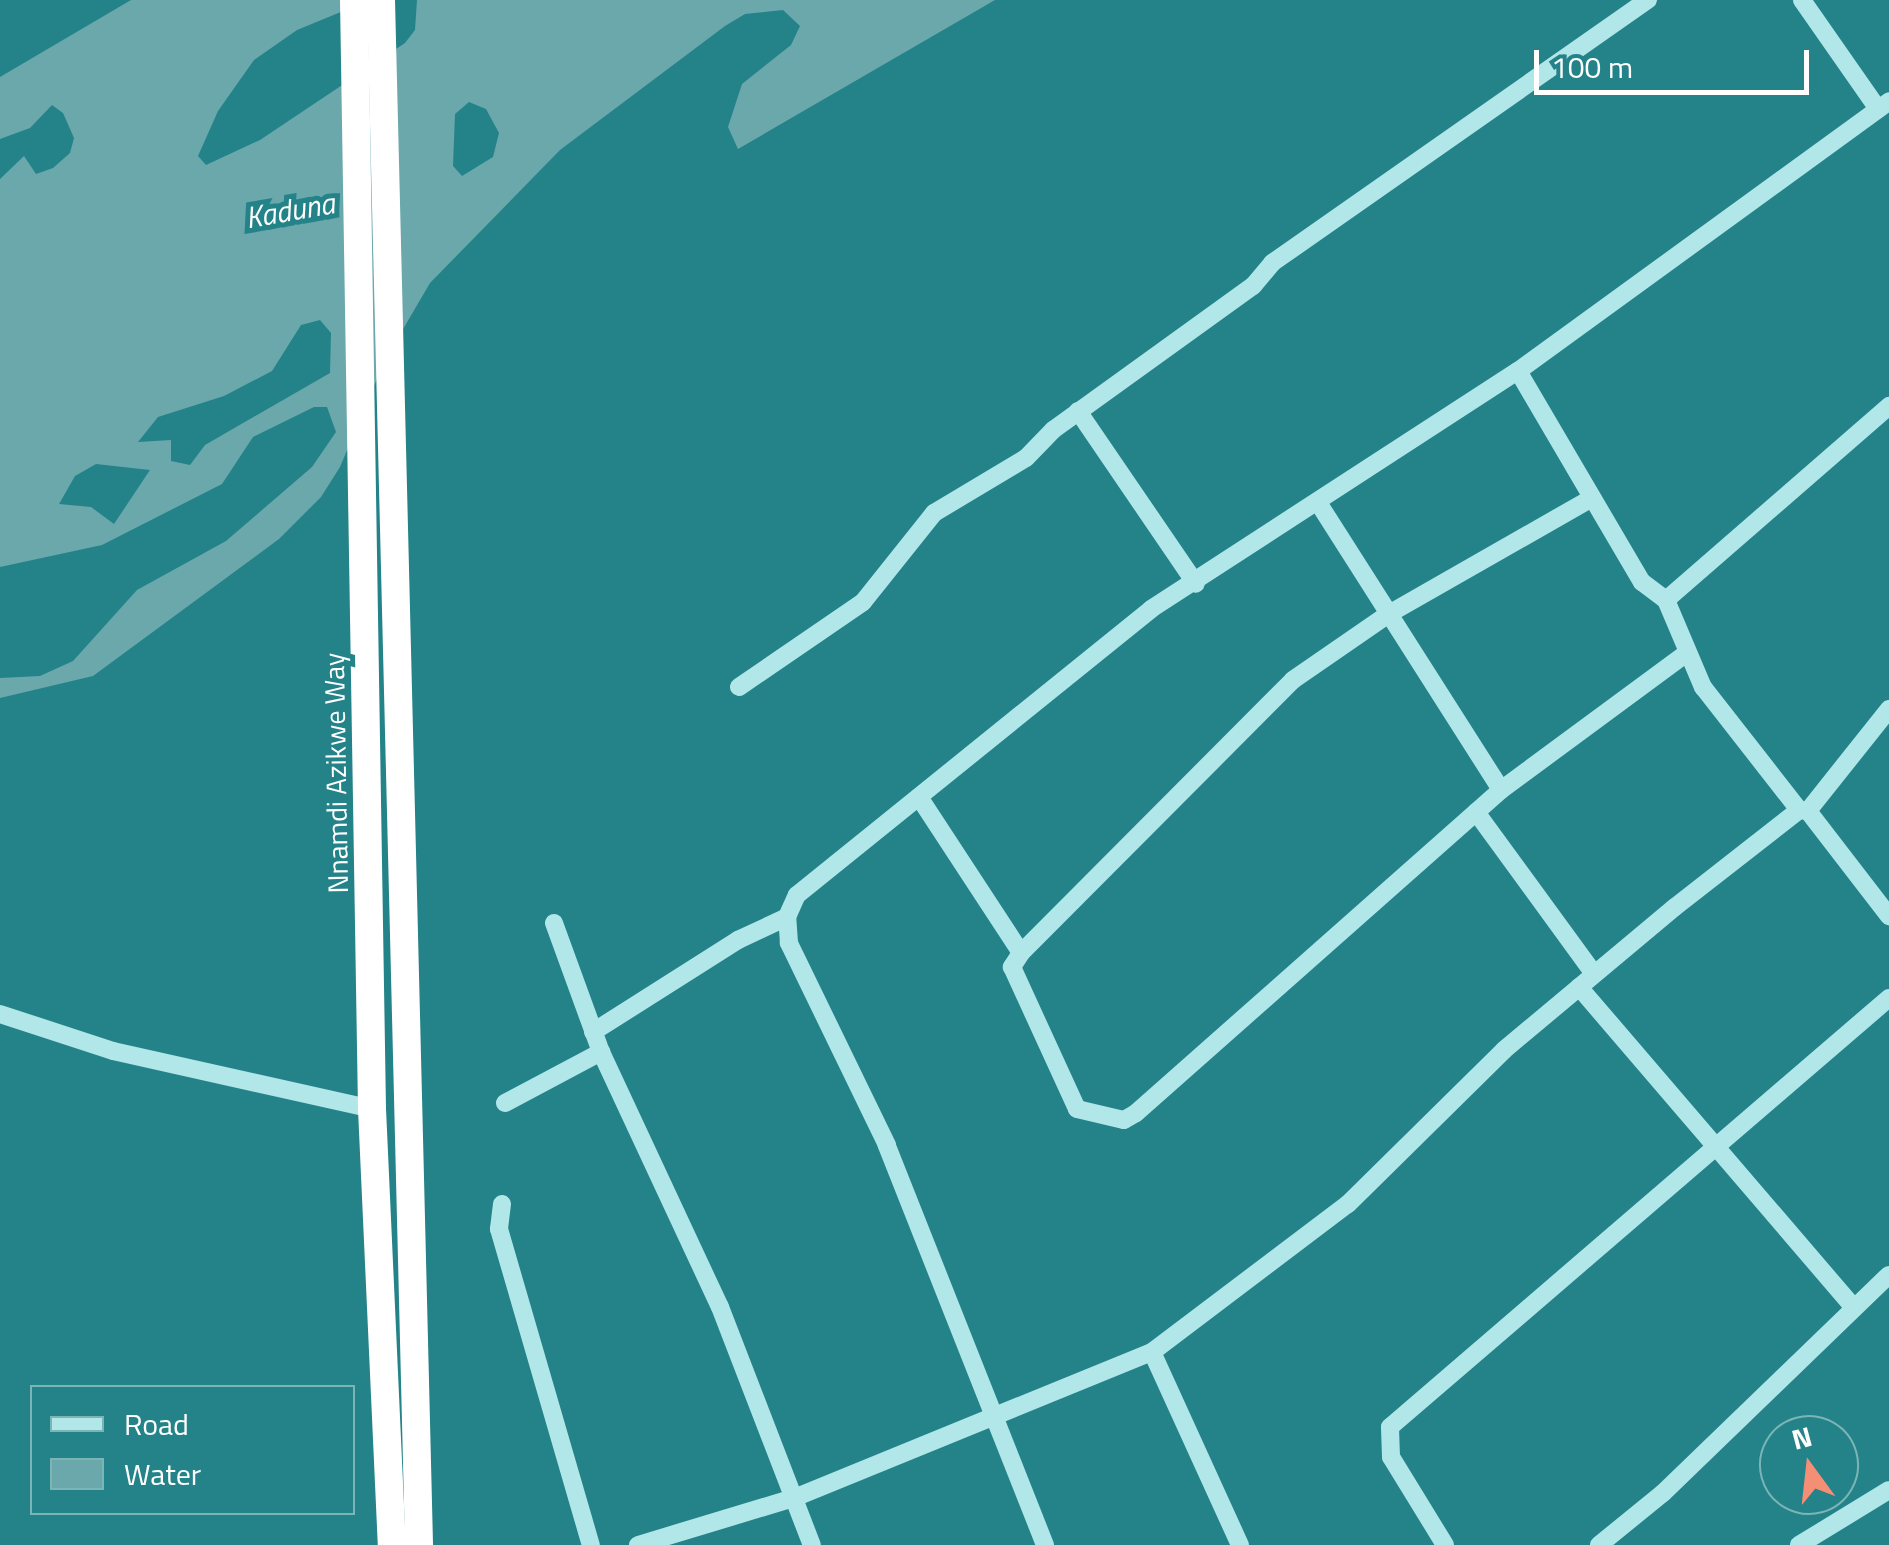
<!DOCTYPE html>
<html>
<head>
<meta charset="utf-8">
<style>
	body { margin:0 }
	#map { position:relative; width:1889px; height:1545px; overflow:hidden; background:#248389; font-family:"Titillium Web",sans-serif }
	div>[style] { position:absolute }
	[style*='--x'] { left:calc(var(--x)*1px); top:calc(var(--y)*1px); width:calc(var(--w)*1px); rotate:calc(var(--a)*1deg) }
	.water>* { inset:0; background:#6aa8ac }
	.minor>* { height:18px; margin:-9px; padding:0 9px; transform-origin:9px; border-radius:9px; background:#b1e7e9 }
	.highway>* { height:28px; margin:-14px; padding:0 14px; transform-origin:14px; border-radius:14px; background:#fff }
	span { translate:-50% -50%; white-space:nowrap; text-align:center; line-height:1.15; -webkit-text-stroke:10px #248389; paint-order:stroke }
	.street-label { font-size:28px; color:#fff }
	.water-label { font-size:30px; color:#fff; font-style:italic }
	.legend { position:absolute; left:30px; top:1385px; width:325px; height:130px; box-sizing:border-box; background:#248389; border:2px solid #7cb5b8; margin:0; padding:12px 18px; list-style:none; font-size:30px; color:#fff }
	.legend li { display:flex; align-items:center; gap:20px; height:50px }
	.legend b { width:50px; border:2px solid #7cb5b8 }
	.north { position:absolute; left:1759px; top:1415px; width:100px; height:100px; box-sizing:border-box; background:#248389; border:2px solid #7cb5b8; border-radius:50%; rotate:345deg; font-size:28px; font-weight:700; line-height:40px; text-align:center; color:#fff }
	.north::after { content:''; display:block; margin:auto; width:35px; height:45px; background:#f48e75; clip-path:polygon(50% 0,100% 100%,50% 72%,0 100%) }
	.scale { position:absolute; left:1534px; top:50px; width:275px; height:45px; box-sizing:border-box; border:5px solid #fff; border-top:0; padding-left:12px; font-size:30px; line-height:35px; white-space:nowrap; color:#fff; -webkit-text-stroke:8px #248389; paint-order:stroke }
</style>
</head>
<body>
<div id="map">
	<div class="water">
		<div style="clip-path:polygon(evenodd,131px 0,370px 0,297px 30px,254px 60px,218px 111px,198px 156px,206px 165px,260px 140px,405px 43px,415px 30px,417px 0,995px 0,738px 149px,728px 127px,742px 84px,791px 45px,800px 26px,783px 10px,745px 14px,725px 26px,560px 150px,430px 283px,385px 360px,340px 467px,321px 497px,279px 539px,93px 676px,0 698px,0 678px,40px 676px,73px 661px,137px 590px,226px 541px,312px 467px,336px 432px,327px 407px,314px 407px,253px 437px,222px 484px,102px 545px,0 567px,0 179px,24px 156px,36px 174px,53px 168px,70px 153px,74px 138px,63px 113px,52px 105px,30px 128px,0 139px,0 77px,131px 0,469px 102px,486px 109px,499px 133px,493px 157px,462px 176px,453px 166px,455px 114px,469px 102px,131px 0,320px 320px,331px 333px,330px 373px,205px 445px,190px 465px,171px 461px,171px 440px,138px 442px,158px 417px,224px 396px,272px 371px,301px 325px,320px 320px,131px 0,96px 464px,150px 470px,114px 524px,91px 507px,59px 504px,75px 476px,96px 464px)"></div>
	</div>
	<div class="minor">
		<div style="--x:1802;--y:0;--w:133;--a:55.1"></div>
		<div style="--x:1518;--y:371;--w:245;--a:59.6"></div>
		<div style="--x:1642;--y:582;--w:30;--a:37"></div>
		<div style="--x:1666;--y:600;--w:95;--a:67"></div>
		<div style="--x:1703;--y:687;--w:156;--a:52"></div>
		<div style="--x:1078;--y:411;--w:209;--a:55.7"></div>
		<div style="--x:1592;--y:498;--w:232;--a:150.3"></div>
		<div style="--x:1390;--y:613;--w:118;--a:145.4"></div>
		<div style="--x:1293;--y:680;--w:385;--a:134.9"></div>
		<div style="--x:1021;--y:953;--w:17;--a:123"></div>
		<div style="--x:1012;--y:967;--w:156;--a:65.4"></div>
		<div style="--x:1077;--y:1109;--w:48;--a:13.2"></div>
		<div style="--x:1124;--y:1120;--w:14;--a:-30"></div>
		<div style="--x:1136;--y:1113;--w:487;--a:-41.5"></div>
		<div style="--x:1501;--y:790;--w:227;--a:-36.4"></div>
		<div style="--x:1319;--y:504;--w:339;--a:57.5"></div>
		<div style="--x:1666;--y:600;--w:296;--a:-41"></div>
		<div style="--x:739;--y:687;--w:150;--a:-34.4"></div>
		<div style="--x:863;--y:602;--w:114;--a:-51.4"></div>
		<div style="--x:934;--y:513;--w:107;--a:-30.9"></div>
		<div style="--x:1026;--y:458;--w:39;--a:-46"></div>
		<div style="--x:1053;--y:430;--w:246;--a:-35.8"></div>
		<div style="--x:1253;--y:286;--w:30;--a:-50"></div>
		<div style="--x:1272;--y:263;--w:459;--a:-35"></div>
		<div style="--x:1889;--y:709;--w:130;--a:128.5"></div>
		<div style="--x:1808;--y:811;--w:133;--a:52.4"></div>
		<div style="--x:919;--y:797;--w:186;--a:56.8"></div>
		<div style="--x:1476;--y:812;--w:200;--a:53.9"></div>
		<div style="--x:554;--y:923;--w:137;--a:70"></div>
		<div style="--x:601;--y:1052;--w:281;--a:65"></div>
		<div style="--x:720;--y:1307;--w:255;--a:68.9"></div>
		<div style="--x:1579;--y:987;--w:419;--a:49.4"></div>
		<div style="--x:0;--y:1014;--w:119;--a:18.1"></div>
		<div style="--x:113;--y:1051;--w:265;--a:12.6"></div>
		<div style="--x:593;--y:1032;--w:172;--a:-32.4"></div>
		<div style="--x:738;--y:940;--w:54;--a:-25.1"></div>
		<div style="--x:505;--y:1103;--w:109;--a:-28"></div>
		<div style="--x:502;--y:1204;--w:25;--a:97"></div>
		<div style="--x:499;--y:1229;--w:329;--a:73.8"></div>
		<div style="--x:1152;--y:1352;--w:212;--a:65.5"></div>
		<div style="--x:638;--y:1545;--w:163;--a:-16.8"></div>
		<div style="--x:794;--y:1498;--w:387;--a:-22.2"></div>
		<div style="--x:1152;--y:1352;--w:246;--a:-37.1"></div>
		<div style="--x:1348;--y:1204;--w:219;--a:-44.6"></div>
		<div style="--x:1504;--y:1050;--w:223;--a:-39.9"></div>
		<div style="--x:1675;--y:907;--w:157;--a:-38"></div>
		<div style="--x:1799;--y:810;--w:9;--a:6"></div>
		<div style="--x:1045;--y:1545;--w:430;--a:-111.6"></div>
		<div style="--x:887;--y:1145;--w:225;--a:-115.9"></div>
		<div style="--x:789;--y:943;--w:26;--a:-94"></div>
		<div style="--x:787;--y:917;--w:24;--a:-66"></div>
		<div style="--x:797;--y:895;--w:455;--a:-38.9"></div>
		<div style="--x:1151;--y:609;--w:437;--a:-33"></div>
		<div style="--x:1518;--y:371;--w:459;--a:-36"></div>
		<div style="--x:1445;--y:1545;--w:103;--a:-121.5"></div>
		<div style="--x:1391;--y:1457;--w:30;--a:-92"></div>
		<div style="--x:1390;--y:1427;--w:658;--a:-40.69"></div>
		<div style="--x:1599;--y:1545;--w:82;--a:-39.1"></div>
		<div style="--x:1663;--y:1493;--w:314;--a:-44"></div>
		<div style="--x:1799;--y:1545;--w:105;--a:-31.4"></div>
	</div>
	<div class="highway">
		<div style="--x:354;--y:0;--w:1109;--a:89.07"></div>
		<div style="--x:372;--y:1109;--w:436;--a:87.4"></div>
		<div style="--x:381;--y:0;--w:1545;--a:88.59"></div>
	</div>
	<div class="street-label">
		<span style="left:336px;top:773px;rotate:-91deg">Nnamdi Azikwe Way</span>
	</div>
	<div class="water-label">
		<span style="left:290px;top:210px;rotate:-10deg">Kaduna</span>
	</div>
	<ul class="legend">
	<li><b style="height:12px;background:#b1e7e9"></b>Road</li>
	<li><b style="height:28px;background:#6aa8ac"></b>Water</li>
	</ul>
	<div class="north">N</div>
	<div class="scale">100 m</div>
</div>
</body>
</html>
